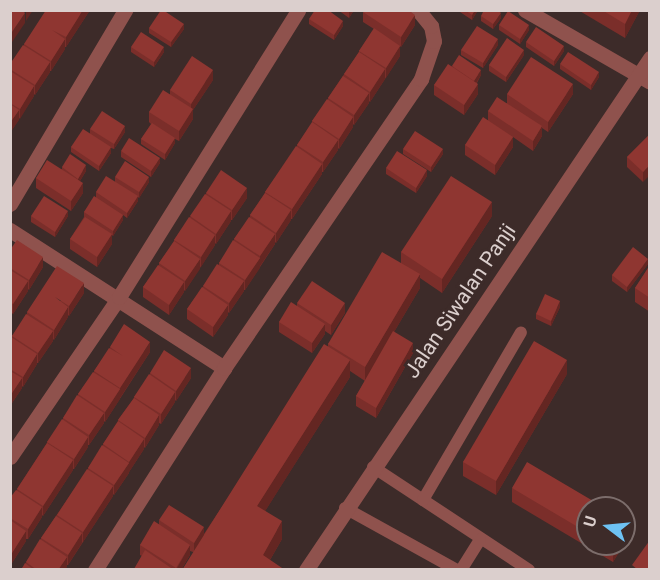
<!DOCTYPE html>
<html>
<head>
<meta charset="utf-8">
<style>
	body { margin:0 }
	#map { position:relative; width:660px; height:580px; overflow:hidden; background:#3d2b29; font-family:Roboto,sans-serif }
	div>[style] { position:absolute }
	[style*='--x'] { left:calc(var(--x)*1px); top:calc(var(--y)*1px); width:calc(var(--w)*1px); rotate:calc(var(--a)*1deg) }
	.lane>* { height:12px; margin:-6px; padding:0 6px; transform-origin:6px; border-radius:6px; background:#8f524d }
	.street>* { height:15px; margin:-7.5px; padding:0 7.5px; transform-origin:7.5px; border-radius:7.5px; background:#8f524d }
	.wall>* { inset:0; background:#7b2e2a }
	.shaded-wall>* { inset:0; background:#642622 }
	.building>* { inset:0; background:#8f3631 }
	span { translate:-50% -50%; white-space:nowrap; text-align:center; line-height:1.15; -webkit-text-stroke:6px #3d2b29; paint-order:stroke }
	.street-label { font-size:21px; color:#dbcfcd }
	.frame { position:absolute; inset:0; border:12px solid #dbcfcd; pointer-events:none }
	.north { position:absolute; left:576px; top:496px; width:60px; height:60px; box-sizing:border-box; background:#3d2b29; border:2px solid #7c6d6b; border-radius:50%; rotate:286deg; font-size:16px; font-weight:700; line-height:24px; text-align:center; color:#dbcfcd }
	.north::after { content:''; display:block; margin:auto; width:21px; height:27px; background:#6ec2f3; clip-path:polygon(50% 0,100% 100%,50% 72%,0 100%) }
</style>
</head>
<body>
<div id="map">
	<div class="lane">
		<div style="--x:373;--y:467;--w:187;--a:33.4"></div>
		<div style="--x:423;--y:500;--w:194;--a:-59.7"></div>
		<div style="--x:345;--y:508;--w:128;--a:29"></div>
		<div style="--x:461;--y:570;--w:36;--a:-58"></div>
	</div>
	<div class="street">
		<div style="--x:525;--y:10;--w:144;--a:29.9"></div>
		<div style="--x:10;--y:204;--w:226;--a:-59.3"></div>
		<div style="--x:10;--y:230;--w:255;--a:32.8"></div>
		<div style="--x:10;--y:457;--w:194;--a:-55.7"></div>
		<div style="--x:119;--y:297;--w:338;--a:-58"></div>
		<div style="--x:95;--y:570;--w:240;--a:-57.4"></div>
		<div style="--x:224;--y:368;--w:350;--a:-55.7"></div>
		<div style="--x:421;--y:79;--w:40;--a:-71.1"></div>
		<div style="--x:434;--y:41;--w:15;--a:-101"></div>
		<div style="--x:431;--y:26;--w:21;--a:-129"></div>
		<div style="--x:306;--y:570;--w:617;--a:-56.1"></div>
	</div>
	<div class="wall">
		<div style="clip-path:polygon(90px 10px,66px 47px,65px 47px,65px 49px,51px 71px,50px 71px,50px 72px,35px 95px,34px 94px,34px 96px,10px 133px,10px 64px,24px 46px,24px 44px)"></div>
		<div style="clip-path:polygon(338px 10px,354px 10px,349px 18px)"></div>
		<div style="clip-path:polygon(457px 10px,478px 10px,472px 20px)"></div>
		<div style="clip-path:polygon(578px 10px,640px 10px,625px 38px)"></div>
		<div style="clip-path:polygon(363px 12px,415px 25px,401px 47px,400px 46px,400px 56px,370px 102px,369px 101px,369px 103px,354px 125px,353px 124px,353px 127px,339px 149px,338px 148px,338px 150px,323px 172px,322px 172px,322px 174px,292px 219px,291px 219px,291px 220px,276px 243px,275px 242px,275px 244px,245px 290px,244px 290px,244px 291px,229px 313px,228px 312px,228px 315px,213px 337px,187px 319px,187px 309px,219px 264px,219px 263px,234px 241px,234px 239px,250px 217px,250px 215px,265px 193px,265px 192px,297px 147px,297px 145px,312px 123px,312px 121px,328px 100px,328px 98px,359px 52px,359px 51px,374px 29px,363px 22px)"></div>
		<div style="clip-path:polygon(481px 16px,501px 18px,493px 29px,481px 21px)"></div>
		<div style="clip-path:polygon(309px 19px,343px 26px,334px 40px,309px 24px)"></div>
		<div style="clip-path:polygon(499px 25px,529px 30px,520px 44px,499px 30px)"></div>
		<div style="clip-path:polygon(149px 28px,184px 29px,171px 47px,149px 33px)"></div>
		<div style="clip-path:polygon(526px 42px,564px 51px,554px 66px,526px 47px)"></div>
		<div style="clip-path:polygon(498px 45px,483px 68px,461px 55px,461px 50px)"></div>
		<div style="clip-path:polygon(131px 47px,164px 52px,154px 67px,131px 52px)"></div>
		<div style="clip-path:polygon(524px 55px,506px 82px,489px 71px,489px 65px)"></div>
		<div style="clip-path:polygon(560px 64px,599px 77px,591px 90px,560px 69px)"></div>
		<div style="clip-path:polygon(452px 66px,481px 75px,477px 83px,478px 94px,464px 115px,434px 95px,434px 85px)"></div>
		<div style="clip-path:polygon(213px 80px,193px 110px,193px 119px,179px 141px,175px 139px,175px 143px,165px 160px,141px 144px,141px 139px,151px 124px,149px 122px,149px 112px,170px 95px,170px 90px)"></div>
		<div style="clip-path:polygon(507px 94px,573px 94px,548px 132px,542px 128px,542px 136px,533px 151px,513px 137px,513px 147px,495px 175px,465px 155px,465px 145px,488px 120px,488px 111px,507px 103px)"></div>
		<div style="clip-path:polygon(90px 129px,125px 132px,114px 149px,111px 148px,111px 153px,99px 171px,71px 152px,71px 147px,90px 134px)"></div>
		<div style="clip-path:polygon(650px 134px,643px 182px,627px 167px,627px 157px)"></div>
		<div style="clip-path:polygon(403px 149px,443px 154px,431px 172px,403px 154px)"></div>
		<div style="clip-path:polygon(121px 151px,160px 163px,151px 177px,121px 157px)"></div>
		<div style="clip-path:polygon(62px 167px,86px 171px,80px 181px,83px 193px,71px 211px,36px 188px,36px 178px,62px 169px)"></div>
		<div style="clip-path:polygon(386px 168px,427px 176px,416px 193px,386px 174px)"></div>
		<div style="clip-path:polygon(115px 177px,149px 182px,139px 198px,138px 197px,138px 201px,127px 218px,123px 215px,123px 220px,113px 236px,112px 235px,112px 244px,97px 267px,70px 249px,70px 239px,84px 217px,84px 212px,96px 197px,96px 192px,115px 182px)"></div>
		<div style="clip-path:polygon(206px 193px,247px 198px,232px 220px,231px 220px,231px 221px,216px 244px,215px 243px,215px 245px,185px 291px,184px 290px,184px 292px,169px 315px,143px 297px,143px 287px,159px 265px,159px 263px,174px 242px,174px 240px,206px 194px)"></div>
		<div style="clip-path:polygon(31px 216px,68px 216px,55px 237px,31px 222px)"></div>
		<div style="clip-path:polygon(492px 216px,442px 293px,420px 278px,420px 288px,394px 332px,413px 353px,376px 418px,356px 406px,356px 396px,365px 381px,350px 371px,350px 377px,265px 511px,282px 539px,270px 560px,193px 552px,190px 551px,190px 555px,181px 570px,134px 570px,142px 556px,140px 555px,140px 545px,159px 524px,159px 520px,204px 534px,328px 346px,328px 344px,401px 263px,401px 252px)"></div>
		<div style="clip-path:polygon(10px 250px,43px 267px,29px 290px,28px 289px,28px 291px,13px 314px,12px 313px,10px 317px)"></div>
		<div style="clip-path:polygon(648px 264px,627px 292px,612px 281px,612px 275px)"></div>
		<div style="clip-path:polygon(650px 265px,650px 312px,635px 302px,635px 288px)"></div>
		<div style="clip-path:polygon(84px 293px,69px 316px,68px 315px,68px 317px,54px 340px,53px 339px,53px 341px,38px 363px,37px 363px,37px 364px,23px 387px,22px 386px,22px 388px,10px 406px,10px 338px,12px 338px,12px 336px,27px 314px,27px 312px)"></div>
		<div style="clip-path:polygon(297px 303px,345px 313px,331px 335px,325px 331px,325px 334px,312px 353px,279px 332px,279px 322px,297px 306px)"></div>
		<div style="clip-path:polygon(560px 307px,551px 326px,536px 319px,536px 314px)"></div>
		<div style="clip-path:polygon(110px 347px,150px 352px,105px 422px,104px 421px,104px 423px,89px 445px,88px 445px,88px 447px,74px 469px,73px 469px,73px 470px,43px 516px,42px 515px,42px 517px,28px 539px,26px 539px,26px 541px,12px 563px,11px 562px,10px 565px,10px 498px,17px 490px,17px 489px,47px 443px,47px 442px,63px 420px,63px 418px,78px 396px,78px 394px,94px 372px,94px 371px,110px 349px)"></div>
		<div style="clip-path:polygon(150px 373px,191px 378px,176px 401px,175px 400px,175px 402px,161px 424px,159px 423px,159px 425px,145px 448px,144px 447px,144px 449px,129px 472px,129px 471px,129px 473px,114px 495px,113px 494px,113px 496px,68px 565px,67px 565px,65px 570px,21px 570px,41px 540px,41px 538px,88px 469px,88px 468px,103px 446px,103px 444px,118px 422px,118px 420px,134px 398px,134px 397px,150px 375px)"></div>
		<div style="clip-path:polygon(567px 374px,496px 495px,463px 476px,463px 462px)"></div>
		<div style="clip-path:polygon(512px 488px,588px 508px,588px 544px,624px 544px,613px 562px,512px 502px)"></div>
	</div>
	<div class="shaded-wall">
		<div style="clip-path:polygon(26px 10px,33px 10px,26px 21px)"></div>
		<div style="clip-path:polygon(83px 10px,90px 10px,66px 47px,66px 37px)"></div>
		<div style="clip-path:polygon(351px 10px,354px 10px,349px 18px,349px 12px)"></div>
		<div style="clip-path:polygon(475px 10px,478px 10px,472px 20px,472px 15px)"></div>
		<div style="clip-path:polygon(632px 10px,640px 10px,625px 38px,625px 24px)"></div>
		<div style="clip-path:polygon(25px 13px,25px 23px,10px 45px,10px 35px)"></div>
		<div style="clip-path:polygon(501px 13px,501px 18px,493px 29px,493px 24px)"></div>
		<div style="clip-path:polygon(415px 15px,415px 25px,401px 47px,401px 37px)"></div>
		<div style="clip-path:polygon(343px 21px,343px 26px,334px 40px,334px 35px)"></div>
		<div style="clip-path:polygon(184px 24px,184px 29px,171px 47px,171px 42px)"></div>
		<div style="clip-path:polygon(529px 25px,529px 30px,520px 44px,520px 39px)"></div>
		<div style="clip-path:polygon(65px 39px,65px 49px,51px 71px,51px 61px)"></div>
		<div style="clip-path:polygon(498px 39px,498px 45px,483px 68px,483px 63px)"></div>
		<div style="clip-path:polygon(400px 46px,400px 56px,386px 78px,386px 68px)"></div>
		<div style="clip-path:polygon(564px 46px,564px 51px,554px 66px,554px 61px)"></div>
		<div style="clip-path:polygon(164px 47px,164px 52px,154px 67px,154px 62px)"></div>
		<div style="clip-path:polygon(524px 50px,524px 55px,506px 82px,506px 77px)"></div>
		<div style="clip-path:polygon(50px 62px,50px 72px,35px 95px,35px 85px)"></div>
		<div style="clip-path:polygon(385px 69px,385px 79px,370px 102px,370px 92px)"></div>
		<div style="clip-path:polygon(213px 70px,213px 80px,193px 110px,193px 119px,179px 141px,179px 131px,191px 112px,191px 104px)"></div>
		<div style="clip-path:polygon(481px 70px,481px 75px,473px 88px,473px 82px)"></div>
		<div style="clip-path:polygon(599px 72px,599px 77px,591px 90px,591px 85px)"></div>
		<div style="clip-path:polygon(478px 84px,478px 94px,464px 115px,464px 105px)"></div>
		<div style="clip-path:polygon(573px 84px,573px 94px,548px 132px,548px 122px)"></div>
		<div style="clip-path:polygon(34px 86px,34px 96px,20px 119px,20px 109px)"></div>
		<div style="clip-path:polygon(369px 93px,369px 103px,354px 125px,354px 115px)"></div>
		<div style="clip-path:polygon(19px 110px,19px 120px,10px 133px,10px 123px)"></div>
		<div style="clip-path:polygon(353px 117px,353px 127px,339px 149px,339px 139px)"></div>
		<div style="clip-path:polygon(125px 126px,125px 132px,114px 149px,114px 144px)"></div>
		<div style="clip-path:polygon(542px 126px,542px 136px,533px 151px,533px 141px)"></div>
		<div style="clip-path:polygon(513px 137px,513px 147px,495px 175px,495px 165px)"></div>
		<div style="clip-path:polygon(175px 138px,175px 143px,165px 160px,165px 154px)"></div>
		<div style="clip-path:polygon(338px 140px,338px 150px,323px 172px,323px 162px)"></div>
		<div style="clip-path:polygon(111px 147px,111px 153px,99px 171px,99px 166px)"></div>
		<div style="clip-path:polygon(443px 149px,443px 154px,431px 172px,431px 167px)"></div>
		<div style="clip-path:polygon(160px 158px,160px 163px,151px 177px,151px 171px)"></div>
		<div style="clip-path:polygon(322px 164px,322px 174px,292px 219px,292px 209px)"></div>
		<div style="clip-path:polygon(86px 165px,86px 171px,78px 184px,78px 179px)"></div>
		<div style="clip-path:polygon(650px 165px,650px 175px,643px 182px,643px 172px)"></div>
		<div style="clip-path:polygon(427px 170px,427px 176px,416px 193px,416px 188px)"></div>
		<div style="clip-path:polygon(149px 177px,149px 182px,139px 198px,139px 192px)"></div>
		<div style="clip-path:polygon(83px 183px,83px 193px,71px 211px,71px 201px)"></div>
		<div style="clip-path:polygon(247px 188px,247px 198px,232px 220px,232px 210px)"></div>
		<div style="clip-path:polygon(138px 196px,138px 201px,127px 218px,127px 213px)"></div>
		<div style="clip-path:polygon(492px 202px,492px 216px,442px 293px,442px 279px)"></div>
		<div style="clip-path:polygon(291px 210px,291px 220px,276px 243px,276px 233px)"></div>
		<div style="clip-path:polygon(68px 211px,68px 216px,55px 237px,55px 232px)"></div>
		<div style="clip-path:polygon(231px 211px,231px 221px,216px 244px,216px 234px)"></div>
		<div style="clip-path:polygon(123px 215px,123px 220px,113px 236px,113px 231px)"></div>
		<div style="clip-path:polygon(112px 234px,112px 244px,97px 267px,97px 257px)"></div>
		<div style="clip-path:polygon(275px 234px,275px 244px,260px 266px,260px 256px)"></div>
		<div style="clip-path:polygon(215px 235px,215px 245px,201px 267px,201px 257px)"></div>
		<div style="clip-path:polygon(43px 257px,43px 267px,29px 290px,29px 280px)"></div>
		<div style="clip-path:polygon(260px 258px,260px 268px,245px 290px,245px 280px)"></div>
		<div style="clip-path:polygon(200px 259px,200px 269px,185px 291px,185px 281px)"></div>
		<div style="clip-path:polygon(648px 259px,648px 264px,627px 292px,627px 287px)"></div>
		<div style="clip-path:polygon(420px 274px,420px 288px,365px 381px,365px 367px)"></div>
		<div style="clip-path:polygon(28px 281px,28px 291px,13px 314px,13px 304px)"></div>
		<div style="clip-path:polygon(244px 281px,244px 291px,229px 313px,229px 303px)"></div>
		<div style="clip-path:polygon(184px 282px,184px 292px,169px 315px,169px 305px)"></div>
		<div style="clip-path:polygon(84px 283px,84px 293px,69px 316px,69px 306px)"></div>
		<div style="clip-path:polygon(560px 301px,560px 307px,551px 326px,551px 321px)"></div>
		<div style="clip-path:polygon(345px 303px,345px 313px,331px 335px,331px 325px)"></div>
		<div style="clip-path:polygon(12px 305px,12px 315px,10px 317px,10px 307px)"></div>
		<div style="clip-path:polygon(228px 305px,228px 315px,213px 337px,213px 327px)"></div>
		<div style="clip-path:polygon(68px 307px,68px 317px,54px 340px,54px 330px)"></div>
		<div style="clip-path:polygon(325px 324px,325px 334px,312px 353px,312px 343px)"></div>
		<div style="clip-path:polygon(53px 331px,53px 341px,38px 363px,38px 353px)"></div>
		<div style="clip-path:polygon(150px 342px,150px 352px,120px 398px,120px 388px)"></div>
		<div style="clip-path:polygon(413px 343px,413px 353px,376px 418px,376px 408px)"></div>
		<div style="clip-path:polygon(37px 354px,37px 364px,23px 387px,23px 377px)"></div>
		<div style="clip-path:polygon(350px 360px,350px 377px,257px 524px,257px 506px)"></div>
		<div style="clip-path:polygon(567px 360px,567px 374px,496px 495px,496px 481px)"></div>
		<div style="clip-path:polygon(191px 368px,191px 378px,176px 401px,176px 391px)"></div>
		<div style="clip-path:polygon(22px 378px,22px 388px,10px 406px,10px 396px)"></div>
		<div style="clip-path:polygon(120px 389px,120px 399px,105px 422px,105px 412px)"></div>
		<div style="clip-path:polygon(175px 392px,175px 402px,161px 424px,161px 414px)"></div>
		<div style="clip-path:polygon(104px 413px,104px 423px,89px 445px,89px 435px)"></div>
		<div style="clip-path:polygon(159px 415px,159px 425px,145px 448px,145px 438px)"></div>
		<div style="clip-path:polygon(88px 437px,88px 447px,74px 469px,74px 459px)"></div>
		<div style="clip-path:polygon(144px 439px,144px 449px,129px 472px,129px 462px)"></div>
		<div style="clip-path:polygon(73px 460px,73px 470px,43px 516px,43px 506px)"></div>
		<div style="clip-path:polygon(129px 463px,129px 473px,114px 495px,114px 485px)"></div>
		<div style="clip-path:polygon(113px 486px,113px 496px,83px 542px,83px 532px)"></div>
		<div style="clip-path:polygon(42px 507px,42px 517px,28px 539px,28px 529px)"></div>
		<div style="clip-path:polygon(282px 521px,282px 539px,264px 570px,263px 555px)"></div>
		<div style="clip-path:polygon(628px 522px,628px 536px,624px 544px,624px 530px)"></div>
		<div style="clip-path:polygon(204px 527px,204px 537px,194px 553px,194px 543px)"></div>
		<div style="clip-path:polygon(26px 531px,26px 541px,12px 563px,12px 553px)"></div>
		<div style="clip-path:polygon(82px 533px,82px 543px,68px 565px,68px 555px)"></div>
		<div style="clip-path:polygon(616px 544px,624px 544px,613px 562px,613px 548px)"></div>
		<div style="clip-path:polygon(190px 545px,190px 555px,181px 570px,176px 570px)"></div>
		<div style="clip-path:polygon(67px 557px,67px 567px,65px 570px,58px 570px)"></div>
	</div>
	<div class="building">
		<div style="clip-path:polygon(10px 10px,22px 10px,25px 13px,10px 35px)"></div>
		<div style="clip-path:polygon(46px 10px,83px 10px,66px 37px,52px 30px,65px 39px,51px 61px,24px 44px)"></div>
		<div style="clip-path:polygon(161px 10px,163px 10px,184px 24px,171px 42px,149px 28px)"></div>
		<div style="clip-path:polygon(315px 10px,328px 10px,343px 21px,334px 35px,309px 19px)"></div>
		<div style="clip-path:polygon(364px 10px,408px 10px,415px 15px,401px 37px,363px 12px)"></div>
		<div style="clip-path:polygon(465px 10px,475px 10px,472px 15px)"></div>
		<div style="clip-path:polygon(484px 10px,497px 10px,501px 13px,493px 24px,481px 16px)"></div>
		<div style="clip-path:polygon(602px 10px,632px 10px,625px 24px)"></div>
		<div style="clip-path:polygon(508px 11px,529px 25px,520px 39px,499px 25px)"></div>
		<div style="clip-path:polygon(477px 26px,498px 39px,483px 63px,461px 50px)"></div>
		<div style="clip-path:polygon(536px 27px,564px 46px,554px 61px,526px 42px)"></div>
		<div style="clip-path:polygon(374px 28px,400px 46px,386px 68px,359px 51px)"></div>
		<div style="clip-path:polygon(141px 32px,164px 47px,154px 62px,131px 47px)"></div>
		<div style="clip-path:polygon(507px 38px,524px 50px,506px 77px,489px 65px)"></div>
		<div style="clip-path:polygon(23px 45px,50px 62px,35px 85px,10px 69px,10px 64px)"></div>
		<div style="clip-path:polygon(359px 52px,385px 69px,370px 92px,344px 74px)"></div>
		<div style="clip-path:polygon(568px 52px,599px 72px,591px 85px,560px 64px)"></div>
		<div style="clip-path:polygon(459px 55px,481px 70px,474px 81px,452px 66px)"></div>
		<div style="clip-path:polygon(192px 56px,213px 70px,191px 104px,170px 90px)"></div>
		<div style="clip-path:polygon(531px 57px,573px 84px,548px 122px,507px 94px)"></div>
		<div style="clip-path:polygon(448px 64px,478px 84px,464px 105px,434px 85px)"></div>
		<div style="clip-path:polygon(10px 71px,34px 86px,20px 109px,10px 103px)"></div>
		<div style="clip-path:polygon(343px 76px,369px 93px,354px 115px,328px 98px)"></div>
		<div style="clip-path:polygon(163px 90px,193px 109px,179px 131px,149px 112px)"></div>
		<div style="clip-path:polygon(497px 97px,542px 126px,533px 141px,488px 111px)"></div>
		<div style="clip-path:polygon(327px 99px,353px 117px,339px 139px,312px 121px)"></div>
		<div style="clip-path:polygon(10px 104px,19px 110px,10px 123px)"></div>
		<div style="clip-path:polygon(102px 111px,125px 126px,114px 144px,90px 129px)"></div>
		<div style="clip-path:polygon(483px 117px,513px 137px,495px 165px,465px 145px)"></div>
		<div style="clip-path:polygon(312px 122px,338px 140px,323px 162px,297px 145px)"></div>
		<div style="clip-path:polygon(152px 123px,175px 138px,165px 154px,141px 139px)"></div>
		<div style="clip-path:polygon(83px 129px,111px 147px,99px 166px,71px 147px)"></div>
		<div style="clip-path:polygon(415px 131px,443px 149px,431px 167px,403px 149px)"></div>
		<div style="clip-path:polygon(650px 134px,650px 165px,643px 172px,627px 157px)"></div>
		<div style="clip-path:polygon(129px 138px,160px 158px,151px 171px,121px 151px)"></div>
		<div style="clip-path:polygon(296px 146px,322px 164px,292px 209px,265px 192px)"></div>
		<div style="clip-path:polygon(397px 151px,427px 170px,416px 188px,386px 168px)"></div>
		<div style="clip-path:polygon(70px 154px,86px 165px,78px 179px,62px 167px)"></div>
		<div style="clip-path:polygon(47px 160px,83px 183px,71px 201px,36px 178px)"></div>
		<div style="clip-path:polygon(125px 161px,149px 177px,139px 192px,115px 177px)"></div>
		<div style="clip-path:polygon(221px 170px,247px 188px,232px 210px,206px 193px)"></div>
		<div style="clip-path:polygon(106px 176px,138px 196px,127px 213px,96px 192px)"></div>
		<div style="clip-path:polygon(451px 176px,492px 202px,442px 279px,401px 252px)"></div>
		<div style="clip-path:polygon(265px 193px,291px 210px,276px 233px,250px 215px)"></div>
		<div style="clip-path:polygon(205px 194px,231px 211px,216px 234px,190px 216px)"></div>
		<div style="clip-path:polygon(44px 196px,68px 211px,55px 232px,31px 216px)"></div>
		<div style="clip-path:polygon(94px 196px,123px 215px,113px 231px,84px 212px)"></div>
		<div style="clip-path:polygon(85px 217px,112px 234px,97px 257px,70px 239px)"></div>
		<div style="clip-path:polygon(189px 217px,215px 235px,201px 257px,174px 240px)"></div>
		<div style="clip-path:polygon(249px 217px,275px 234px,260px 256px,234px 239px)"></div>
		<div style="clip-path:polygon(17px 240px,43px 257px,29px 280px,10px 268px,10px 250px)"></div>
		<div style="clip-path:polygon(233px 240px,260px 258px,245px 280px,219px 263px)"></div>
		<div style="clip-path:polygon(174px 241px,200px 259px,185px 281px,159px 263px)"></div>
		<div style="clip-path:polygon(633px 247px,648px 259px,627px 287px,612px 275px)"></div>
		<div style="clip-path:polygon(382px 252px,420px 274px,365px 367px,328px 344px)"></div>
		<div style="clip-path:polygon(217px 264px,244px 281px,229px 303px,203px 286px)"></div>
		<div style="clip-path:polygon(158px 265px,184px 282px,169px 305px,143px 287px)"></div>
		<div style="clip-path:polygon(650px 265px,650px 298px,635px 288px)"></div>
		<div style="clip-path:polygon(57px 266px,84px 283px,69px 306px,55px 297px,68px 307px,54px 330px,27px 312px)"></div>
		<div style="clip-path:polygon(10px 270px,28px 281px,13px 304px,10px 302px)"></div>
		<div style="clip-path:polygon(312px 281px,345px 303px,331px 325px,297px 303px)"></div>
		<div style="clip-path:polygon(202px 287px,228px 305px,213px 327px,187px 309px)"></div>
		<div style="clip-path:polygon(545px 294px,560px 301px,551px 321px,536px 314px)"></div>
		<div style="clip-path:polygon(291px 302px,325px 324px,312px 343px,279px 322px)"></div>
		<div style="clip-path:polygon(26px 314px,53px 331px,38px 353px,12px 336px)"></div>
		<div style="clip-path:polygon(124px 324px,150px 342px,120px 388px,94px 371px,109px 348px,123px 356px,110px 347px)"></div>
		<div style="clip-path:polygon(393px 331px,413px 343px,376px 408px,356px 396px)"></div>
		<div style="clip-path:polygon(11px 337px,37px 354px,23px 377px,10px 369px)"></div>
		<div style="clip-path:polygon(534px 341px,567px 360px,496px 481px,463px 462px)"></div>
		<div style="clip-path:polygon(324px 344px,350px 360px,257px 506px,282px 521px,263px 555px,285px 570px,182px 570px)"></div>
		<div style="clip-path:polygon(164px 350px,191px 368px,176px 391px,150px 373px)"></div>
		<div style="clip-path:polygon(10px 371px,22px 378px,10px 396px)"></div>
		<div style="clip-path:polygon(93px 372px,120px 389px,105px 412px,78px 394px)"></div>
		<div style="clip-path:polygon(149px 374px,175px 392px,161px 414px,134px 397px)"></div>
		<div style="clip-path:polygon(77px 395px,104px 413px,89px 435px,63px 418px)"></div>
		<div style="clip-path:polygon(134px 398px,159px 415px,145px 438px,118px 420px)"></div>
		<div style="clip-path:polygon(62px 419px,88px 437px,74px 459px,47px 442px)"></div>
		<div style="clip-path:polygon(118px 421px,144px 439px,129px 462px,103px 444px)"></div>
		<div style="clip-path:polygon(47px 443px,73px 460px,43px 506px,17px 489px)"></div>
		<div style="clip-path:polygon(102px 445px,129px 463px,114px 485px,88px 468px)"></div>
		<div style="clip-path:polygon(527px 462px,605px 508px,588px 508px,588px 533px,512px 488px)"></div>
		<div style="clip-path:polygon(87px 469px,113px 486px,83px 532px,57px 515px)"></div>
		<div style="clip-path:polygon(16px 490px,42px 507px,28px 529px,10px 518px,10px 498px)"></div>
		<div style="clip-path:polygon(169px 505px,204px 527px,194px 543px,159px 520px)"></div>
		<div style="clip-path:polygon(56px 516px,82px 533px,68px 555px,41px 538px)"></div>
		<div style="clip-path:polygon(10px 520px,26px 531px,12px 553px,10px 552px)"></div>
		<div style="clip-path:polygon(624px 520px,628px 522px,624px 530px)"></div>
		<div style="clip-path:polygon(154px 521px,190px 545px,176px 568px,140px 545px)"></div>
		<div style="clip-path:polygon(40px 539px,67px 557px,58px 570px,37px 570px,26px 562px)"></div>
		<div style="clip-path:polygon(650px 540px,650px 570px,638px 570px,632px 565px)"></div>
		<div style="clip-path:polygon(606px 544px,616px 544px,613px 548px)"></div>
		<div style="clip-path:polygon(145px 550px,174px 570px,134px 569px)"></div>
		<div style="clip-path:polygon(25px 563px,34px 570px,21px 570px)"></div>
	</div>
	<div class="street-label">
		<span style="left:460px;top:301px;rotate:-56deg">Jalan Siwalan Panji</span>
	</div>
	<div class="frame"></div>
	<div class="north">U</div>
</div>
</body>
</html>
